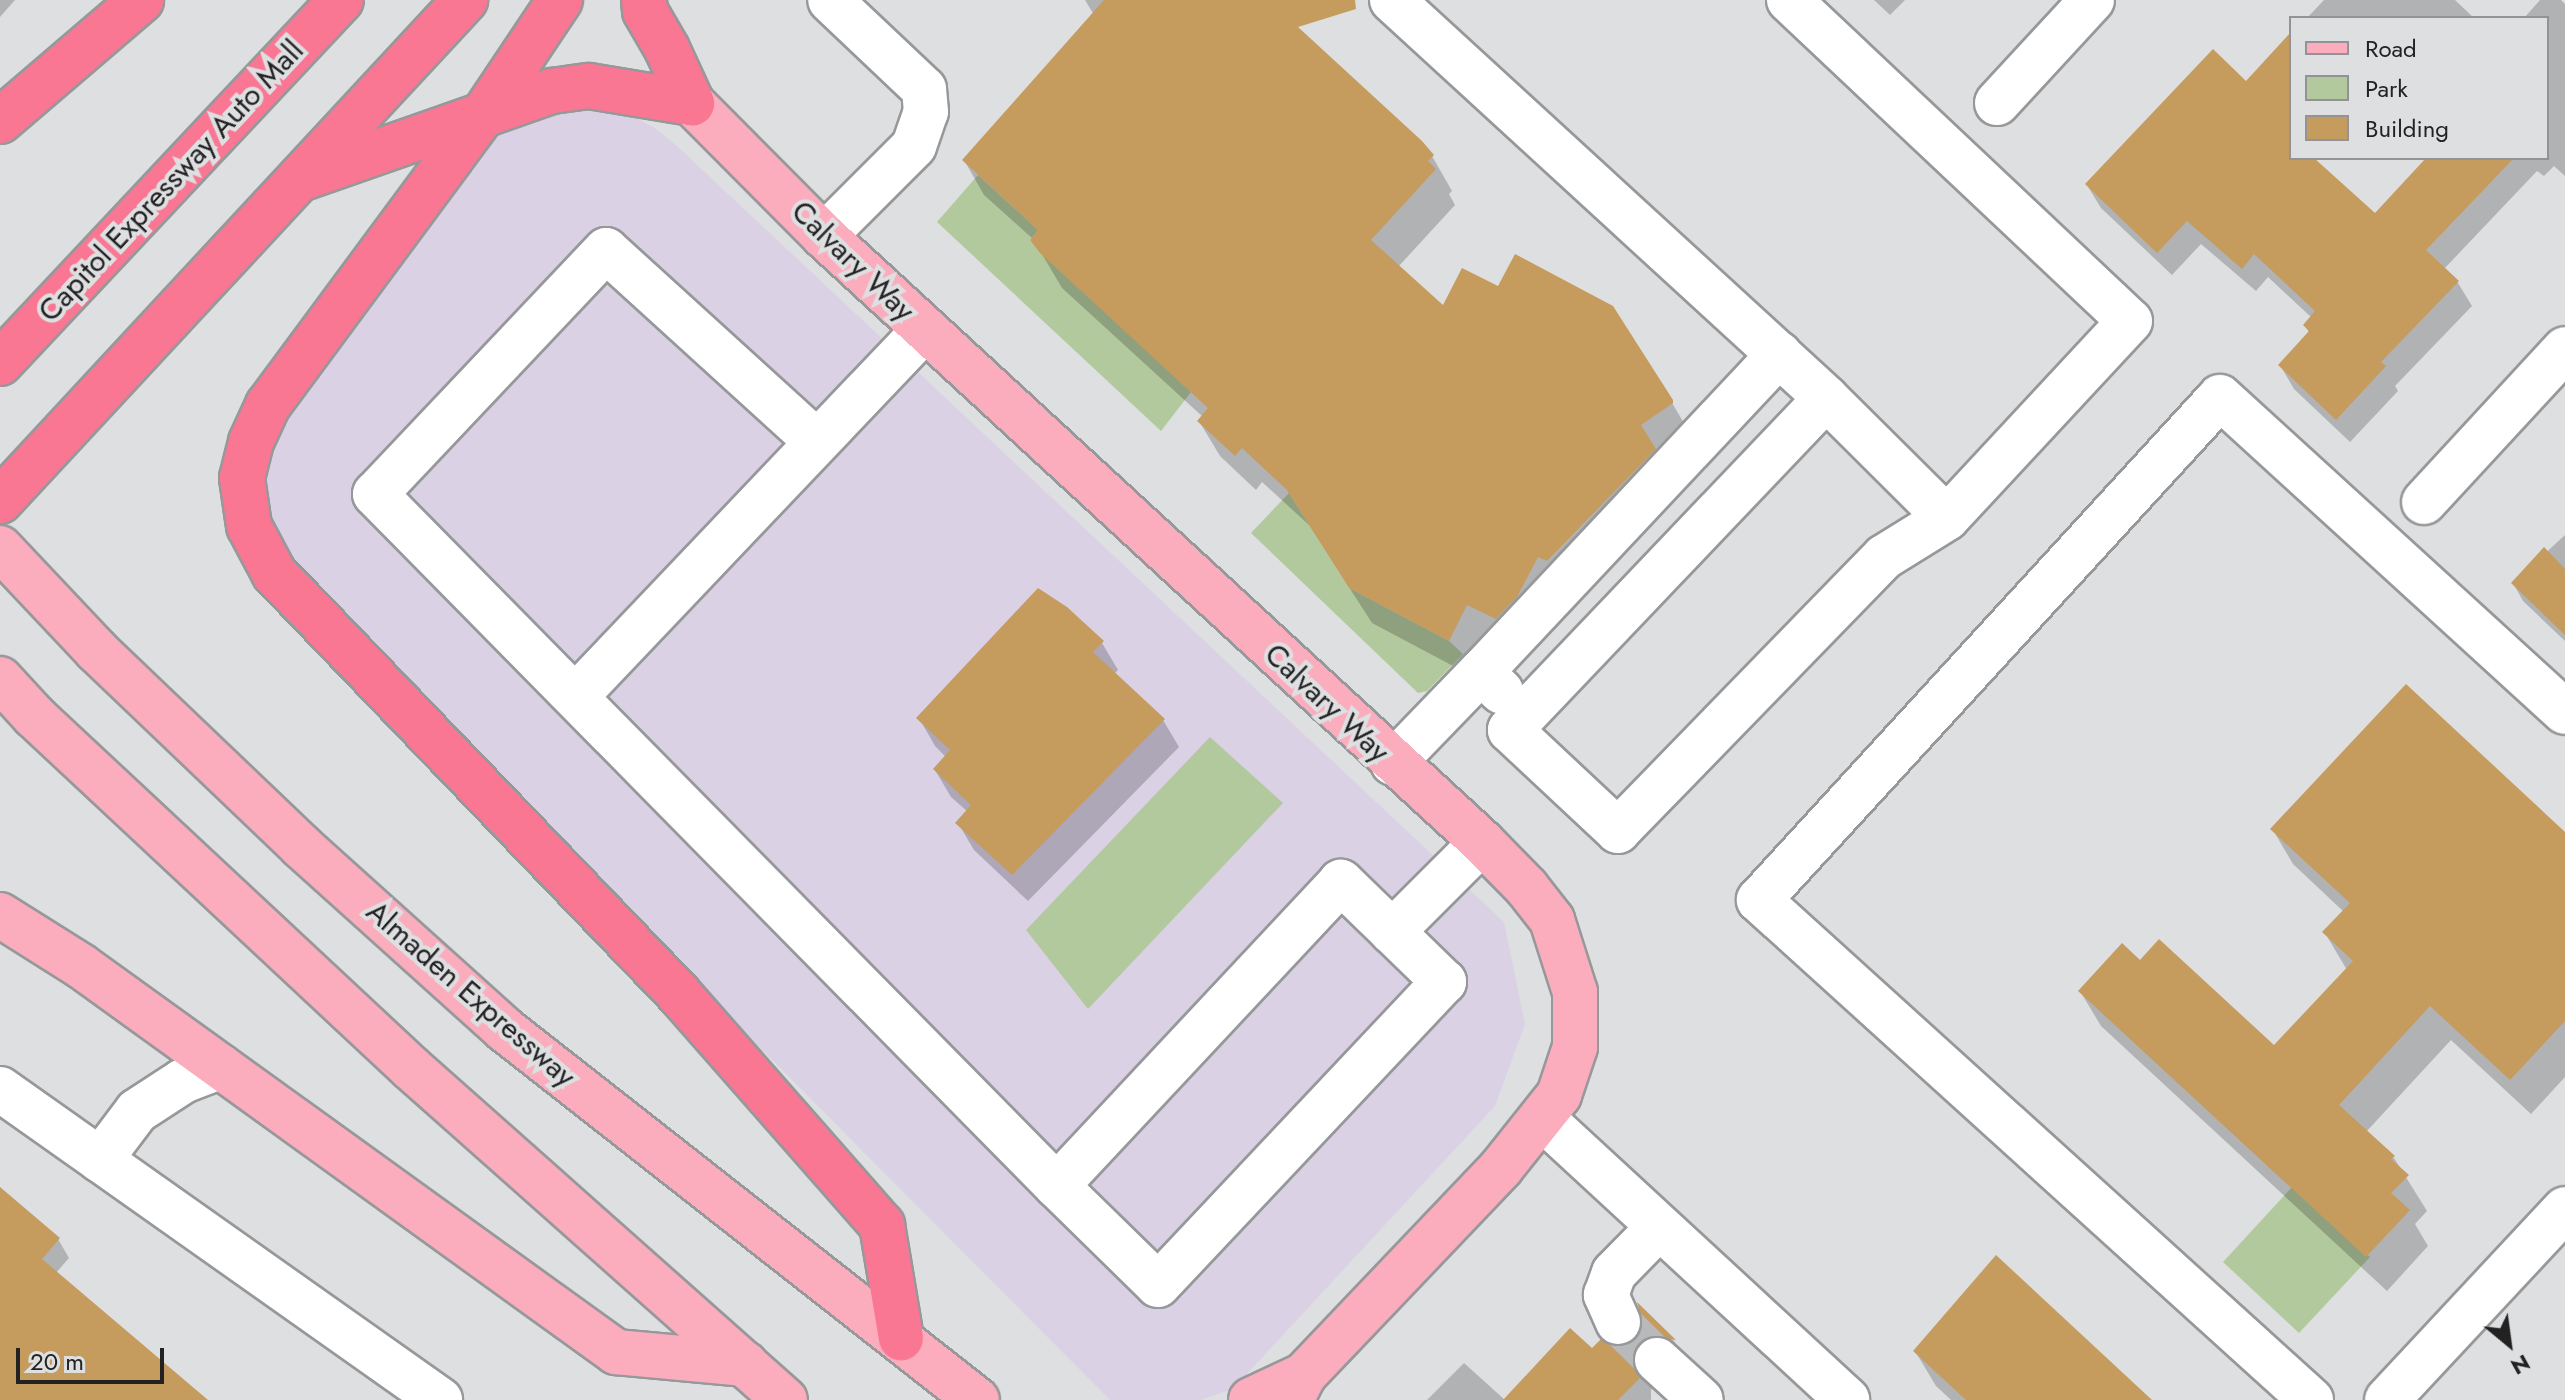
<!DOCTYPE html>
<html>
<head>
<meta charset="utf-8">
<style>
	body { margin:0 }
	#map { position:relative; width:2565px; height:1400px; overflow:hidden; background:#dedfe1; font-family:Jost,sans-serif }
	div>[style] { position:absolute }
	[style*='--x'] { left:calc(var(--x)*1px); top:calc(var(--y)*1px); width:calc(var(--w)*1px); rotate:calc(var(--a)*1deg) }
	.industrial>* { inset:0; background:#dad1e5 }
	.green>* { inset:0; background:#b2c99e }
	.shadow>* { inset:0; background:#0003 }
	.building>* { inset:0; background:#c59b5e }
	.minor-tunnel>* { height:44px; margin-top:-22px; transform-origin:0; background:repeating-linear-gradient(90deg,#b8b9bb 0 44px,transparent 0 66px) }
	.roads { filter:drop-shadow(2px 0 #97989a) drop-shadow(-2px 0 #97989a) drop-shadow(0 2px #97989a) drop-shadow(0 -2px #97989a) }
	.minor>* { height:44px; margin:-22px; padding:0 22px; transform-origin:22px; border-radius:22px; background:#fff }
	.major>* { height:44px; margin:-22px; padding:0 22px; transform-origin:22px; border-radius:22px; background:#fbadbe }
	.highway>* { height:44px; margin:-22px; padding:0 22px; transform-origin:22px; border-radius:22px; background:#f97792 }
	span { translate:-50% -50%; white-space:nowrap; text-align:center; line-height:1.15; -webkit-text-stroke:8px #dedfe1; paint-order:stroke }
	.street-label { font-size:30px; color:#222223 }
	.legend { position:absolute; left:2289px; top:16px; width:260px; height:144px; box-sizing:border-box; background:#dedfe1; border:2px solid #939395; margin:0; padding:10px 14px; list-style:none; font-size:24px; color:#222223 }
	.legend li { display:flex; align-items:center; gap:16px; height:40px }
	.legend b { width:40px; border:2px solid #939395 }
	.north { position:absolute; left:2469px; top:1304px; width:80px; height:80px; -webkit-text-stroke:6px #dedfe1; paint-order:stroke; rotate:151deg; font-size:22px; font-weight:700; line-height:32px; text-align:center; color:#222223 }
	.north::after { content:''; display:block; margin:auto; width:28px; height:36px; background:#222223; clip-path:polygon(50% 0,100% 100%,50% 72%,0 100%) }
	.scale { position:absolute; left:16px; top:1348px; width:148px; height:36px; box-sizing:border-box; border:4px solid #222223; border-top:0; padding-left:10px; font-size:24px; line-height:28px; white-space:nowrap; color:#222223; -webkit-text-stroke:6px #dedfe1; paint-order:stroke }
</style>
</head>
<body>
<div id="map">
	<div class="industrial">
		<div style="clip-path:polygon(591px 108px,630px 115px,655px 128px,678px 147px,1504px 922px,1525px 1024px,1495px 1106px,1233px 1389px,1201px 1400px,1110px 1400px,456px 742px,271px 546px,258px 483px,268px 440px,489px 142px,512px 124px,547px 110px)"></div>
	</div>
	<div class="green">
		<div style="clip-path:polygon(978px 175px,1038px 230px,1030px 240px,1191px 392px,1161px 431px,937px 222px)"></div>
		<div style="clip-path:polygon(1289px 493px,1349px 588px,1449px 641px,1463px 654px,1427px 691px,1418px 693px,1251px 533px)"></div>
		<div style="clip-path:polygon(1210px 737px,1283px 803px,1088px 1009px,1026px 930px)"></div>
		<div style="clip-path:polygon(2293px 1186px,2370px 1257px,2299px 1333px,2223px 1262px)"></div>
	</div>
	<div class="shadow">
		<div style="clip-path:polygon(0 0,15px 0,0 17px)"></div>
		<div style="clip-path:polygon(1085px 0,1255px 0,1432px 156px,1452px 191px,1449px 194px,1455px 205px,1398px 267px,1443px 309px,1671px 401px,1692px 437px,1470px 675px,1372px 623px,1309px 525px,1262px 482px,1256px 490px,1220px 456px,1199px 421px,1203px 417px,1062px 288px,1033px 239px,984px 195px,964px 160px,1094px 15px)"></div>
		<div style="clip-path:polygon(1874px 0,1905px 0,1890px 15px)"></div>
		<div style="clip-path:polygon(2324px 0,2455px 0,2474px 18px,2307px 18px)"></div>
		<div style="clip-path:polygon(2540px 0,2561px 0,2565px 4px,2565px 176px,2554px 166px,2544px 176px,2537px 171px,2444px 269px,2458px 283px,2472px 306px,2395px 386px,2398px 391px,2350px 442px,2294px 389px,2280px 365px,2310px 334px,2305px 325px,2312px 318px,2268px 277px,2256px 291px,2201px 244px,2172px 275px,2101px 208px,2087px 185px,2247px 83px,2291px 35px,2291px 158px,2311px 158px,2375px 216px,2429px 158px,2547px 158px,2547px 18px,2524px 18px)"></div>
		<div style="clip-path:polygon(2565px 535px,2565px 641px,2523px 601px,2513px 583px)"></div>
		<div style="clip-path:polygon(1102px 643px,1118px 670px,1114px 674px,1163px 720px,1179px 747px,1028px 901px,974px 850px,958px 823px,968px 812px,951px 797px,935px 770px,946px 757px,935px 746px,919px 718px)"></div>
		<div style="clip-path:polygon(2273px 830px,2565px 835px,2565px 1077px,2531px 1114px,2451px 1040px,2366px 1132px,2394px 1158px,2427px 1211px,2415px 1224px,2428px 1246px,2387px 1291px,2101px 1026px,2080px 991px,2140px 963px,2274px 1048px,2347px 970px,2325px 933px,2344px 912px,2293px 864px)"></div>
		<div style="clip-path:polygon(0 1190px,58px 1239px,69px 1258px,56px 1273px,205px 1400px,0 1400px)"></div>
		<div style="clip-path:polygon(1640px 1309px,1674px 1341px,1692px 1373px,1658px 1377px,1651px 1390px,1651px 1400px,1506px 1400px,1592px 1350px,1630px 1346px,1639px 1339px,1645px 1326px)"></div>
		<div style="clip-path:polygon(1915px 1351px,2149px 1400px,1951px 1400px,1936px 1386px)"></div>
		<div style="clip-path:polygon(1464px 1363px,1505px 1400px,1427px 1400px)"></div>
	</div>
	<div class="building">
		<div style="clip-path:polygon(1104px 0,1355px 0,1356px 9px,1298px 27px,1422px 141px,1434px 155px,1428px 161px,1436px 169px,1371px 240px,1443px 305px,1462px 268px,1498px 286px,1515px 254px,1613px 306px,1673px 400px,1673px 403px,1641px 425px,1656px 449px,1547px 561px,1538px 557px,1517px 597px,1496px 619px,1467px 605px,1449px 641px,1349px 588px,1287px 490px,1242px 448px,1235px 456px,1197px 421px,1208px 408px,1040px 253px,1030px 240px,1038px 230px,962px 160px)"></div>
		<div style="clip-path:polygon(2291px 32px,2291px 158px,2314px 158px,2375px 213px,2426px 158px,2514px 158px,2426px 250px,2459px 281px,2381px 362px,2386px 366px,2336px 420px,2278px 365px,2309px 331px,2303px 325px,2315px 311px,2254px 254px,2242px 269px,2187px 221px,2157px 253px,2085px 184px,2213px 49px,2246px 81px)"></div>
		<div style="clip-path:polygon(2544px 547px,2565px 569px,2565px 635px,2511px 583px)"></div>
		<div style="clip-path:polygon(1038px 588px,1067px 607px,1104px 641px,1093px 652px,1165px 719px,1012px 875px,955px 823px,971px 805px,933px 769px,950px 750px,916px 718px)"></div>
		<div style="clip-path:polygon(2406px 684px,2565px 832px,2565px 1021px,2510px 1080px,2430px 1006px,2339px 1105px,2395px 1156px,2391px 1159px,2409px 1175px,2391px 1193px,2410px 1210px,2366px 1257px,2078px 991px,2122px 943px,2140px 960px,2159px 939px,2274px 1045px,2353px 961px,2322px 932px,2350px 903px,2270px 829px)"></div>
		<div style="clip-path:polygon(0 1187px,60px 1238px,42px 1259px,208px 1400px,0 1400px)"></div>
		<div style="clip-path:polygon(1996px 1255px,2152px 1400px,1966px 1400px,1913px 1351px)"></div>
		<div style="clip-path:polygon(1637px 1302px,1676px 1340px,1650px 1336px,1639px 1343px,1632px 1355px,1633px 1367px,1640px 1378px,1618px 1400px,1503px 1400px,1570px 1328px,1592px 1348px,1601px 1339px,1615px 1347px,1629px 1344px,1638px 1337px,1643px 1325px)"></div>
	</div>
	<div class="minor-tunnel">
		<div style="--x:1618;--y:1322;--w:54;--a:44.3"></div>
	</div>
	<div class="roads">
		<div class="minor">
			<div style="--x:1392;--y:0;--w:589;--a:42.52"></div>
			<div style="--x:1826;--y:398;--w:170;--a:44.8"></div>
			<div style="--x:1789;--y:0;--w:468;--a:43.3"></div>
			<div style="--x:2130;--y:321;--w:269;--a:132.9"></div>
			<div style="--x:1947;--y:518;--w:74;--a:148.2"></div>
			<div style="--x:1884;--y:557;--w:382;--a:134.2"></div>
			<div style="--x:1618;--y:831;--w:148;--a:-136.9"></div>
			<div style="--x:1510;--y:730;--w:458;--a:-46.4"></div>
			<div style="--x:1997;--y:103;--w:140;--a:-47.3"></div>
			<div style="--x:824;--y:236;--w:127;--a:-45"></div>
			<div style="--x:914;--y:146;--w:36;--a:-71"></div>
			<div style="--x:926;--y:112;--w:23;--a:-95"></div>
			<div style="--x:924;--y:89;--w:129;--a:-136.6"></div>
			<div style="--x:817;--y:442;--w:285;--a:-137.7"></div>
			<div style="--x:606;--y:250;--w:336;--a:133.4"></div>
			<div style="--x:375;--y:494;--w:972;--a:45.42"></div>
			<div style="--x:1057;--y:1186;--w:141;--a:44.4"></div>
			<div style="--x:1158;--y:1285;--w:417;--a:-46.7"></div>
			<div style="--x:1444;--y:982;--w:144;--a:-135.8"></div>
			<div style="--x:1341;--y:882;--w:416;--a:133.1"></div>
			<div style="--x:2424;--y:502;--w:208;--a:-47.3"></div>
			<div style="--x:1481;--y:672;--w:436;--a:-46.8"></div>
			<div style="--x:577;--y:695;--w:505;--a:-46.44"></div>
			<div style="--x:1393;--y:763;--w:127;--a:-46"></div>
			<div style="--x:1481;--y:672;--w:28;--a:44"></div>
			<div style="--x:1392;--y:932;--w:127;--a:-45"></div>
			<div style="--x:0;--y:1089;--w:539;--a:35.25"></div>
			<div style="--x:1543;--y:1119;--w:414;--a:42.7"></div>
			<div style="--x:100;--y:1160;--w:61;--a:-52.9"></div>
			<div style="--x:137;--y:1111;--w:55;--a:-33.1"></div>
			<div style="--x:183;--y:1081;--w:40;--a:-21"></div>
			<div style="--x:1618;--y:1322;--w:30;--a:-114"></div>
			<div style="--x:1606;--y:1295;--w:23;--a:-70"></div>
			<div style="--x:1614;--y:1273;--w:64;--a:-45.6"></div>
			<div style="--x:1657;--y:1360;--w:59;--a:42.3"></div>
			<div style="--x:2311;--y:1400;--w:745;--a:-137.83"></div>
			<div style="--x:1759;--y:900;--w:682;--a:-47.49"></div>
			<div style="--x:2220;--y:397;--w:467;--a:42.4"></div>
			<div style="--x:2387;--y:1400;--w:261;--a:-47"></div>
		</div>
		<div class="major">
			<div style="--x:692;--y:103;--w:187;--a:45.2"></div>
			<div style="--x:824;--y:236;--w:895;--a:42.64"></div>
			<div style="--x:1482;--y:842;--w:64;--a:45.6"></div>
			<div style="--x:1527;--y:888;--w:41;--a:52"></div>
			<div style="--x:1552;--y:920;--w:76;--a:72.3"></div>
			<div style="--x:1575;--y:992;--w:55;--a:90"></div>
			<div style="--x:1575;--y:1047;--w:51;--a:108.4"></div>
			<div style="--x:1559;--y:1095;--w:93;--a:128.5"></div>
			<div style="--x:1501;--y:1168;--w:286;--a:133.6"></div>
			<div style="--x:1304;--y:1375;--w:28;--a:117"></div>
			<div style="--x:0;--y:548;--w:140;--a:46.7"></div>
			<div style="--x:96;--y:650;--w:284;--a:43.7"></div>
			<div style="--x:301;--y:846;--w:273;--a:42"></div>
			<div style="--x:504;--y:1029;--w:601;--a:38.11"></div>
			<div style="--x:0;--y:679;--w:50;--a:47.4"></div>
			<div style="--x:34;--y:716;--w:516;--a:43.04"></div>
			<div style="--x:411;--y:1068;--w:500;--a:41.6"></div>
			<div style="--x:0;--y:915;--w:96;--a:32.2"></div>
			<div style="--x:81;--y:966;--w:660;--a:35.81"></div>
			<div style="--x:616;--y:1352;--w:130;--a:5.3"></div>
			<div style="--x:1251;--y:1400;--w:59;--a:-25.3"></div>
		</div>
		<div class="highway">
			<div style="--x:560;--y:0;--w:135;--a:123.8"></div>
			<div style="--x:485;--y:112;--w:365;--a:126.5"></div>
			<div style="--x:268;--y:405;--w:41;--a:114.7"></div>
			<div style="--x:251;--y:442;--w:37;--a:104"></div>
			<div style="--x:242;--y:478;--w:49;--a:81.7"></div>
			<div style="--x:249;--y:526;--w:53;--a:62"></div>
			<div style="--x:274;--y:573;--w:584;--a:46.11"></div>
			<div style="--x:679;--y:994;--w:308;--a:48.7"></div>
			<div style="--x:882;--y:1225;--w:115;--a:80.5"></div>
			<div style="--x:644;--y:0;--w:11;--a:85"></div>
			<div style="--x:645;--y:11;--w:44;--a:59.9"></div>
			<div style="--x:667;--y:49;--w:60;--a:65.2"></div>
			<div style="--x:0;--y:121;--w:186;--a:-40.6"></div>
			<div style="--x:303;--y:178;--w:264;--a:-19.3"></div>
			<div style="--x:552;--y:91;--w:37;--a:-8"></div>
			<div style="--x:589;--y:86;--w:104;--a:9.4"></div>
			<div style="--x:0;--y:363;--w:498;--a:-46.8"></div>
			<div style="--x:0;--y:501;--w:684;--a:-47.13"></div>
		</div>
	</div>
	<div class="street-label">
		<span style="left:171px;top:181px;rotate:-47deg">Capitol Expressway Auto Mall</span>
		<span style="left:853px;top:261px;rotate:44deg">Calvary Way</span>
		<span style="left:1327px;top:703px;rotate:43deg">Calvary Way</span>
		<span style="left:471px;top:994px;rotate:41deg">Almaden Expressway</span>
	</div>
	<ul class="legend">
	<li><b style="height:10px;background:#fbadbe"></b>Road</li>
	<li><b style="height:22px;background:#b2c99e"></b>Park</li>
	<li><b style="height:22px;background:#c59b5e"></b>Building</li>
	</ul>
	<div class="north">N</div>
	<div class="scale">20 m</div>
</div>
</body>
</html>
